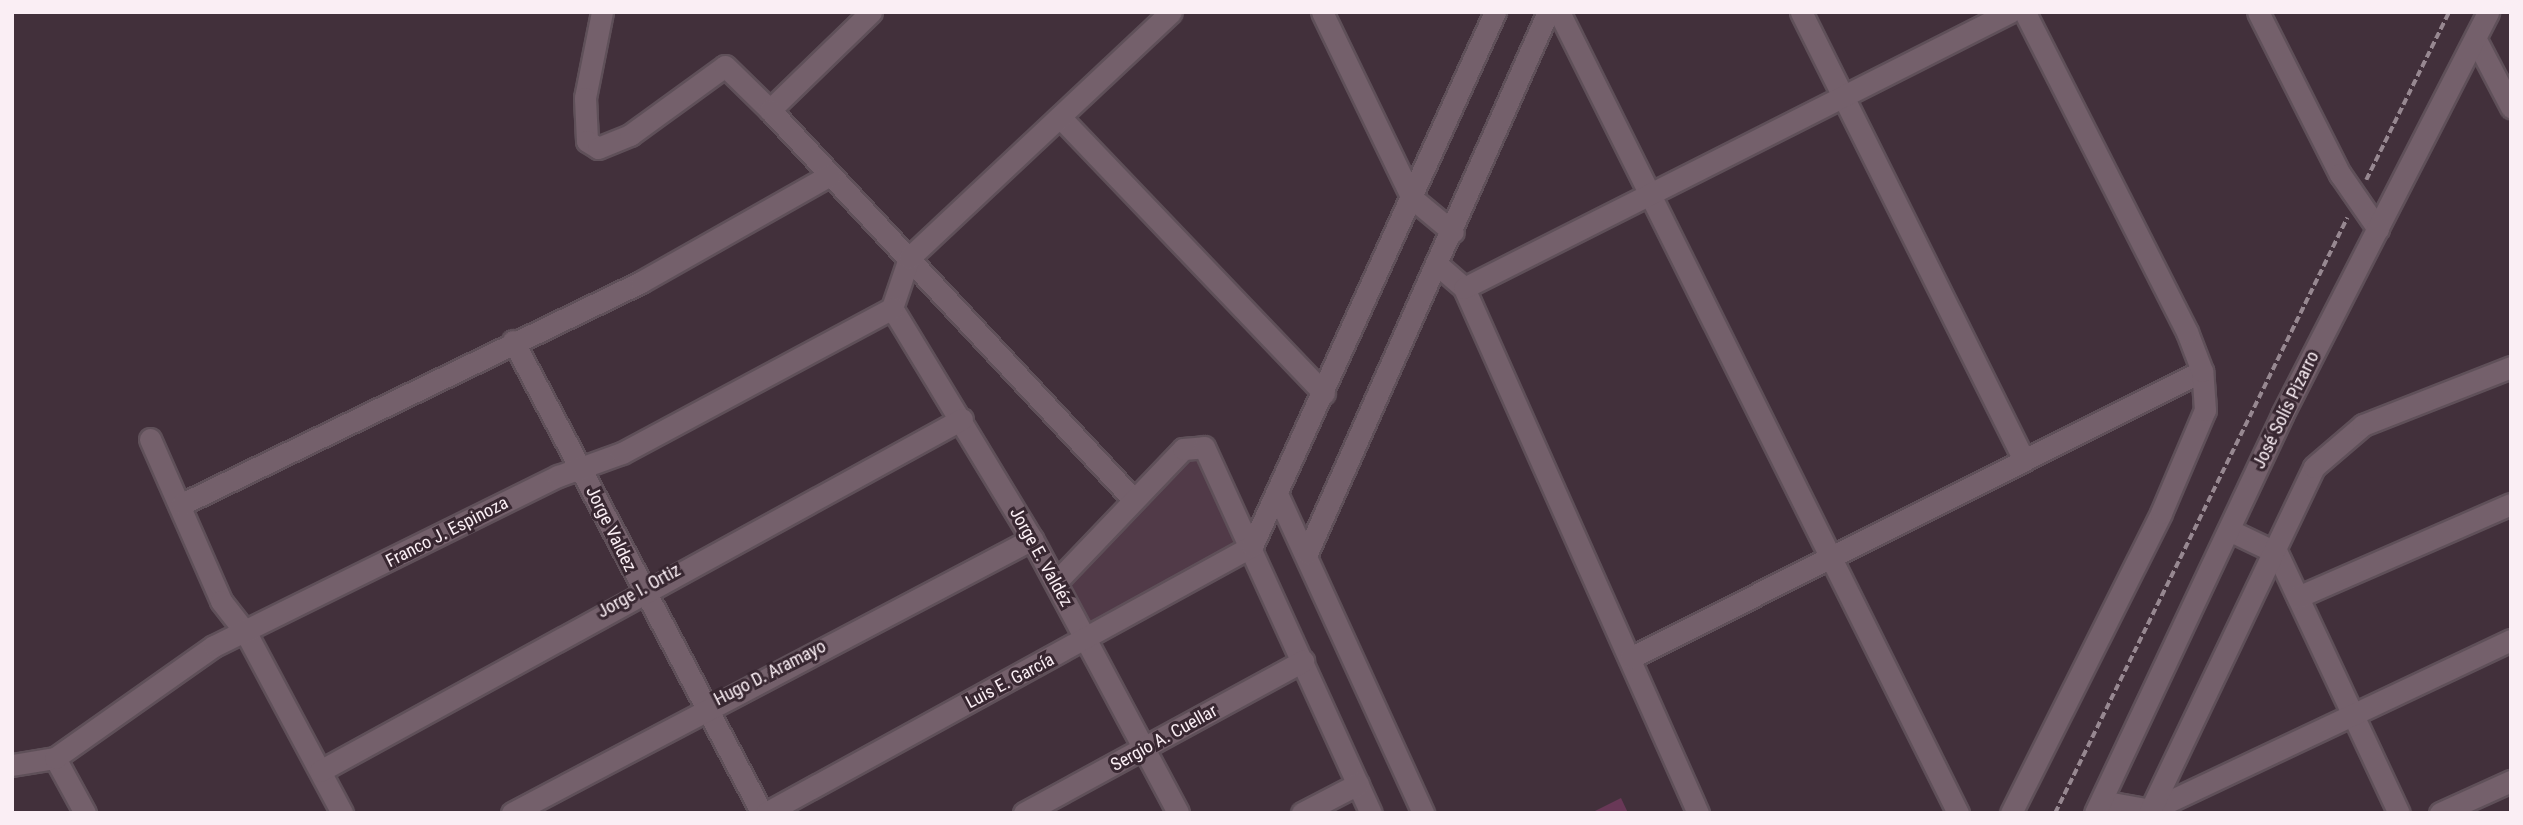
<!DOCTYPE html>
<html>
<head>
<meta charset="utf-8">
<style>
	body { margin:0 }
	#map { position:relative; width:2523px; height:825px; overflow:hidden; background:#42303b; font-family:"Roboto Condensed",sans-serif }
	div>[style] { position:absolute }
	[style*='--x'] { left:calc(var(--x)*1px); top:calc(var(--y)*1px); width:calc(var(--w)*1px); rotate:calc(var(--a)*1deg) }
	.built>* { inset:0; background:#513a48 }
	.green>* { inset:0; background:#693857 }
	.path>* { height:3.5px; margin-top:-1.75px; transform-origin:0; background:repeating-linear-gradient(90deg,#978891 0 7px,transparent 0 10.5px) }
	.roads { filter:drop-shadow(2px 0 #5f5059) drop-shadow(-2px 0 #5f5059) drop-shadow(0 2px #5f5059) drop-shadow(0 -2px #5f5059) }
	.street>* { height:21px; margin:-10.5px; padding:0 10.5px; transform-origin:10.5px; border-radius:10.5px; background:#74606b }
	.secondary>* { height:21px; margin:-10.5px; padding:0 10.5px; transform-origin:10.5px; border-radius:10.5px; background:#74606b }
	span { translate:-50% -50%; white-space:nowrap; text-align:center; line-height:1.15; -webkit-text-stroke:6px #382731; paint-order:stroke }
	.street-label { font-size:18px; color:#faeef4 }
	.frame { position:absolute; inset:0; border:14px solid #faeef4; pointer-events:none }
</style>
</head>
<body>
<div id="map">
	<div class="built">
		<div style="clip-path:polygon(1194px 446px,1250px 546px,1088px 638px,1057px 582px)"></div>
	</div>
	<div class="green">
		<div style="clip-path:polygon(1621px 798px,1628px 813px,1591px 813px)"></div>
	</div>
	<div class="path">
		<div style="--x:2366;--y:180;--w:187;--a:-63.7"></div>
		<div style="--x:2055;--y:813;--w:663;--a:-63.86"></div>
	</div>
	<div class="roads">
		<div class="street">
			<div style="--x:602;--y:12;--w:88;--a:101.2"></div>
			<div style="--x:585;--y:98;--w:43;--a:87.3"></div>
			<div style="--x:587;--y:141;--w:13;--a:32"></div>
			<div style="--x:598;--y:148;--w:35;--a:-22"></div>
			<div style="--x:630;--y:135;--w:117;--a:-36"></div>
			<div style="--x:725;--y:66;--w:63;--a:44.4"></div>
			<div style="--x:871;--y:12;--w:141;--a:135.9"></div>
			<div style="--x:770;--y:110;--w:532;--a:46.98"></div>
			<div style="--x:1322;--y:12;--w:207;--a:64.2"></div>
			<div style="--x:1412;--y:198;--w:53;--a:39.7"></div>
			<div style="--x:1559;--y:12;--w:895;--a:63.52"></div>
			<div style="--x:1801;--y:12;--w:500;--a:63.54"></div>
			<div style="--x:2258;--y:12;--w:182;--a:63.2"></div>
			<div style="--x:2340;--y:174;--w:67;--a:55.4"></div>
			<div style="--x:2476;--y:40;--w:76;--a:62.4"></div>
			<div style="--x:1060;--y:117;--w:382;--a:46.3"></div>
			<div style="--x:1439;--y:266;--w:33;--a:41"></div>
			<div style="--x:1464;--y:288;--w:575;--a:65.98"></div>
			<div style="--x:1464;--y:288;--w:612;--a:-26.82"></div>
			<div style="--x:892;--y:308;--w:270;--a:58.8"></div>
			<div style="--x:1032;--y:539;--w:310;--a:61.9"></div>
			<div style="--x:892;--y:308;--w:53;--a:-71.2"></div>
			<div style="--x:909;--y:258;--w:359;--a:-43.2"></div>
			<div style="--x:513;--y:341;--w:534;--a:62.19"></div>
			<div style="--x:150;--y:439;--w:177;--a:66.3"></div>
			<div style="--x:221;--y:601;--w:41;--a:52"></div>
			<div style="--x:246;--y:633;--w:204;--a:61.9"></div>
			<div style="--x:1278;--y:496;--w:349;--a:65.4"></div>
			<div style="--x:182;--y:504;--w:510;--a:-25.81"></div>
			<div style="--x:641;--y:282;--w:217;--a:-29.5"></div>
			<div style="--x:2229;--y:530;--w:53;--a:25.6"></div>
			<div style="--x:2277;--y:553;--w:287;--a:64.9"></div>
			<div style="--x:1307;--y:553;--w:592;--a:-65.99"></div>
			<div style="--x:1056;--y:582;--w:184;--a:-46.3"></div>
			<div style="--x:1183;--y:449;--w:21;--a:-5"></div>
			<div style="--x:1204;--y:447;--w:402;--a:65.5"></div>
			<div style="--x:2298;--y:597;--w:232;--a:-23.6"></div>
			<div style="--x:1630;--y:658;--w:640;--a:-26.65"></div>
			<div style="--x:55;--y:758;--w:63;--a:61.4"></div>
			<div style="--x:12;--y:765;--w:44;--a:-9.2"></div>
			<div style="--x:55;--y:758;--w:194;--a:-35.2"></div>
			<div style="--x:214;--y:646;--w:384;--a:-26.3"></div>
			<div style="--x:558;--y:476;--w:68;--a:-19.8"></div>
			<div style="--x:622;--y:453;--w:306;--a:-28.2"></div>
			<div style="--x:320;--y:771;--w:732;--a:-28.74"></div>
			<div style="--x:2101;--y:801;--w:51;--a:10.2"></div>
			<div style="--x:2151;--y:810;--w:398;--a:-25.3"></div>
			<div style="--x:512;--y:813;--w:588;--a:-27.79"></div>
			<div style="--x:766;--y:813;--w:555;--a:-28.78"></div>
			<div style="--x:1252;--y:546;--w:587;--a:-65.53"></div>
			<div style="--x:1024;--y:813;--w:318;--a:-28.6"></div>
			<div style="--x:1302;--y:813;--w:63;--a:-27.4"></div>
			<div style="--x:2011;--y:813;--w:335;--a:-63.4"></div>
			<div style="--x:2161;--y:513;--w:112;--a:-66.9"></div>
			<div style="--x:2205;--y:410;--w:39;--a:-94"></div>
			<div style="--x:2202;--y:371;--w:42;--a:-111"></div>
			<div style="--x:2187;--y:332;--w:359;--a:-116.9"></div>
			<div style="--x:2149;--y:813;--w:383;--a:-64.5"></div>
			<div style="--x:2314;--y:467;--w:65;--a:-40.6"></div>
			<div style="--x:2363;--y:425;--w:159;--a:-21.4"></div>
			<div style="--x:2440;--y:813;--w:78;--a:-24.3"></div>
		</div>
		<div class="secondary">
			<div style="--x:2095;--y:813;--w:440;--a:-64.8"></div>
			<div style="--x:2282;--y:415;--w:453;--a:-62.9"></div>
		</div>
	</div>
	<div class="street-label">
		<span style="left:2286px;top:410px;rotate:-64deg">José Solís Pizarro</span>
		<span style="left:611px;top:529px;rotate:64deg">Jorge Valdez</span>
		<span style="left:447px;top:532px;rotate:-27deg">Franco J. Espinoza</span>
		<span style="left:1041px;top:557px;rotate:61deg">Jorge E. Valdéz</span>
		<span style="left:639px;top:591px;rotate:-29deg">Jorge I. Ortiz</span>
		<span style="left:770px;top:673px;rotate:-27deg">Hugo D. Aramayo</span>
		<span style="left:1010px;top:681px;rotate:-28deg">Luis E. García</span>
		<span style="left:1164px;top:738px;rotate:-29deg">Sergio A. Cuellar</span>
	</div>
	<div class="frame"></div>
</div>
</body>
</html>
